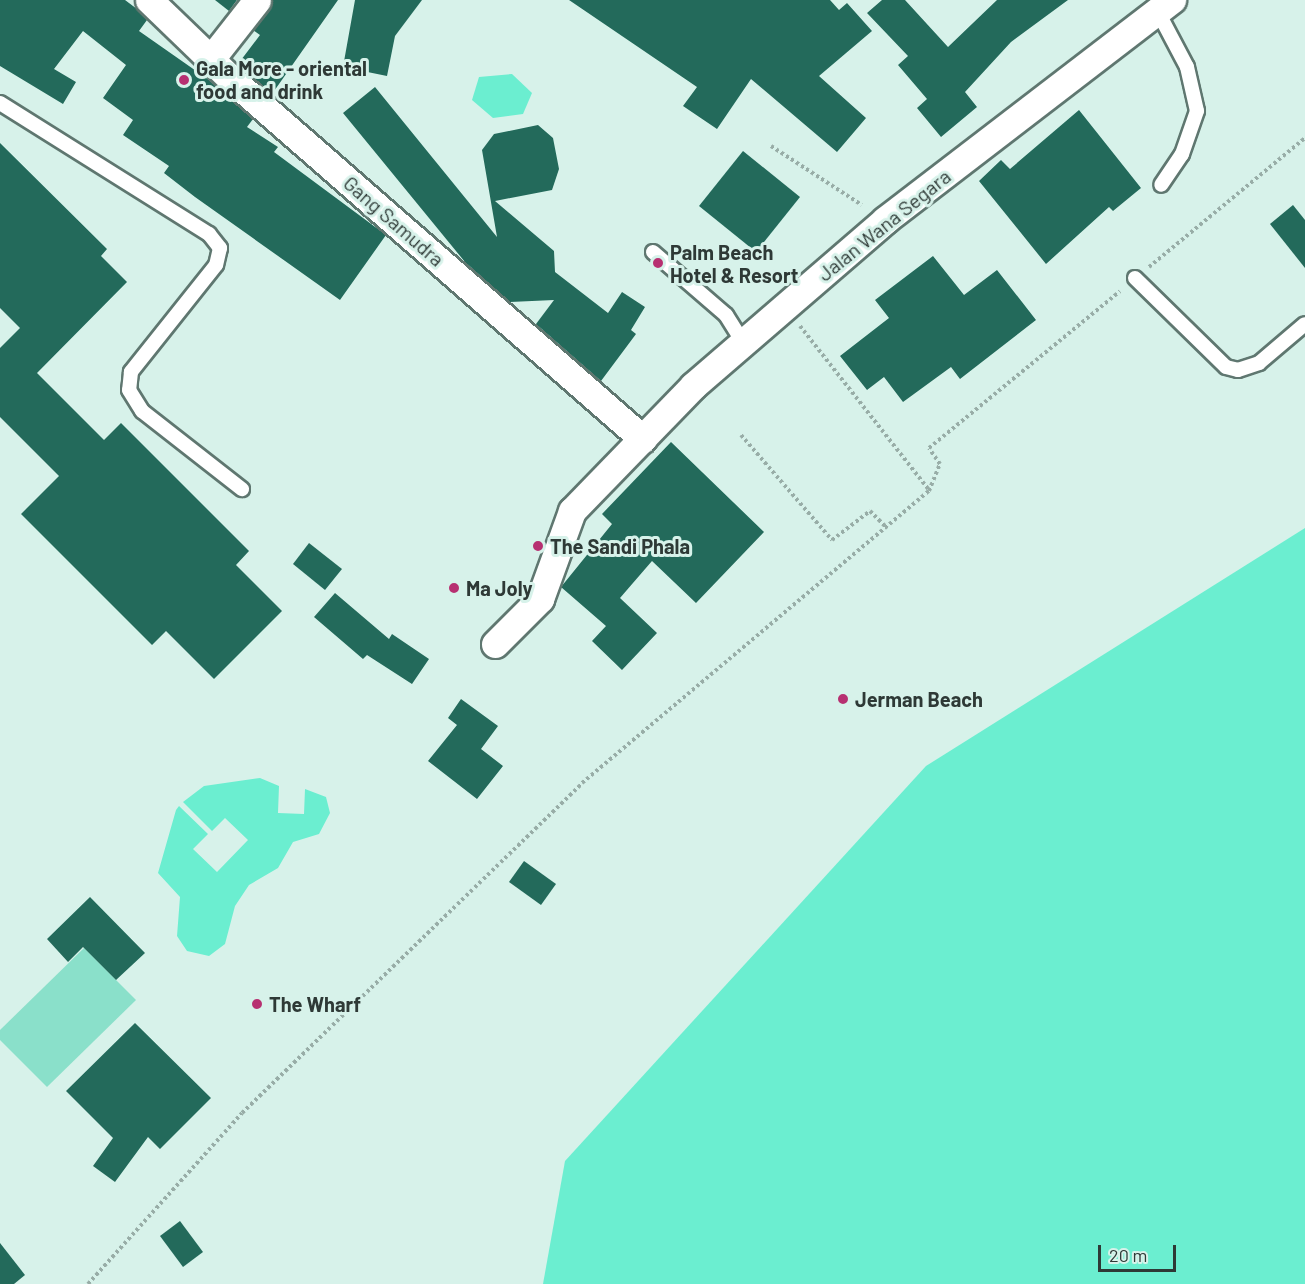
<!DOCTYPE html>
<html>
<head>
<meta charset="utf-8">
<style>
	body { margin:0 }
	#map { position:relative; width:1305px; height:1284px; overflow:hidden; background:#d7f2ea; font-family:Barlow,sans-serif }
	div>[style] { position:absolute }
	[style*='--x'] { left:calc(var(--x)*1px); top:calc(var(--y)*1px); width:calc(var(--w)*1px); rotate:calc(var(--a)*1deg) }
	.green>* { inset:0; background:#8ae0ca }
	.water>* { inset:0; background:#6beed0 }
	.building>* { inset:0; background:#236a5b }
	.path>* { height:4px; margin-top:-2px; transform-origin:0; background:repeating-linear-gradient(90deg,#98ada7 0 3px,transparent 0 6px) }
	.roads { filter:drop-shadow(2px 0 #5f7770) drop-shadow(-2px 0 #5f7770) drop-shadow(0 2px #5f7770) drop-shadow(0 -2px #5f7770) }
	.lane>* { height:14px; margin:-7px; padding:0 7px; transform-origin:7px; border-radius:7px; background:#fff }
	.street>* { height:27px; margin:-13.5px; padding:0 13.5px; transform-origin:13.5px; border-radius:13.5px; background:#fff }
	.dots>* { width:16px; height:16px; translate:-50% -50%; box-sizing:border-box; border:3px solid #d7f2ea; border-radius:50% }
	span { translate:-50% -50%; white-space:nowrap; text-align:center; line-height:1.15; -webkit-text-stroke:6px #d7f2ea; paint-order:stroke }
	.poi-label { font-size:20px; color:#2e3936; font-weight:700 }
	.left { translate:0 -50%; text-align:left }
	.street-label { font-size:20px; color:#2e3936 }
	.scale { position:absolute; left:1098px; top:1245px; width:78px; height:27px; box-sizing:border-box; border:3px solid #2e3936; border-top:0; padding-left:8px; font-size:18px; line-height:21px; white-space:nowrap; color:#2e3936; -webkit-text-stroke:4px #d7f2ea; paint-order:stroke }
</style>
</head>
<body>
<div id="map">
	<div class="green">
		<div style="clip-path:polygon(84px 948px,136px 1000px,47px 1087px,0 1040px,0 1030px)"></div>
	</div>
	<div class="water">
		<div style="clip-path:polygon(512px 74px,532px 93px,523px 114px,493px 118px,472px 100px,479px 77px)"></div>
		<div style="clip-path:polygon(1305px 528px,1305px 1284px,543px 1284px,565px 1161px,926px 766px)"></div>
		<div style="clip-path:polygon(260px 778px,279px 786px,278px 813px,304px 814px,305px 789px,326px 797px,330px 813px,319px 834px,293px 842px,278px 868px,249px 885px,235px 906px,225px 944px,209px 956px,187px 951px,177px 936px,180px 897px,158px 873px,176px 810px,179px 806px,208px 834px,193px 849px,217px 872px,248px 840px,225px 818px,212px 831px,183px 802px,204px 786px)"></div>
	</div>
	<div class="building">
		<div style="clip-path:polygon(0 0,125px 0,137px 9px,147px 20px,139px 31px,209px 80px,253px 119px,247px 127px,278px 147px,274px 152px,386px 235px,340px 300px,195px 197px,164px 173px,169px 166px,123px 135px,133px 120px,103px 98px,126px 65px,83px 31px,54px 69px,76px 82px,63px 104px,0 66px)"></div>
		<div style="clip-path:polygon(215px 0,237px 0,229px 11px)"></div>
		<div style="clip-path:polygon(272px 0,338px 0,272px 94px,238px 64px,260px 35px,253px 30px)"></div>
		<div style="clip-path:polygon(355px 0,422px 0,395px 36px,387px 76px,343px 67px)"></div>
		<div style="clip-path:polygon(569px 0,830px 0,839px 10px,847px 3px,872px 31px,819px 76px,866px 118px,837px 152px,751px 79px,717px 129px,683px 106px,697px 87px)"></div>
		<div style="clip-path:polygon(882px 0,905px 0,948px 47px,997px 0,1068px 0,1011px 42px,965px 92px,977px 107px,941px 137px,917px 108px,927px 99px,898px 65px,908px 56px,867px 13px)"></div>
		<div style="clip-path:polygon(375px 87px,497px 237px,482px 150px,494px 134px,538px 125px,553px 138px,559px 169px,552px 190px,495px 201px,554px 251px,555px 272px,608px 313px,622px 292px,645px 307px,631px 330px,636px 334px,601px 381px,536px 324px,554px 300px,510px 302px,465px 262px,343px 113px)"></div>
		<div style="clip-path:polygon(1079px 110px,1141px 188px,1113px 211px,1109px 207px,1046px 264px,979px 181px,1001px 160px,1010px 169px)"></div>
		<div style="clip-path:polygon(0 143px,107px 249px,101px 256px,127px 282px,37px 373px,104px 440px,121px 423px,249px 551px,236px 565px,282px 611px,214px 679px,166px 631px,152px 645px,21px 514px,59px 476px,0 417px,0 348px,20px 328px,0 308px)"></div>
		<div style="clip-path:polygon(743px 151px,800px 197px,756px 252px,699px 206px)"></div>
		<div style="clip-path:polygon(1293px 205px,1305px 220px,1305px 268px,1270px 224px)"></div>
		<div style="clip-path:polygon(933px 256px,964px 295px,997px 270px,1036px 320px,960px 379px,951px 367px,903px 402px,884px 377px,867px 390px,840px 356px,889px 318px,875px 300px)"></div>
		<div style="clip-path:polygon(671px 442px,764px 532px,696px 603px,652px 561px,620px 598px,657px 633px,622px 670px,592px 641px,606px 626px,561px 587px,612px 524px,602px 514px)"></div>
		<div style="clip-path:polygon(309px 543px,342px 569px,325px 590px,293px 564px)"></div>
		<div style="clip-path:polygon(335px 593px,389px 639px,392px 634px,429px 659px,412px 684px,367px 655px,363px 659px,314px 617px)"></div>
		<div style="clip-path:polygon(461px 699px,498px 726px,481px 749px,503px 766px,477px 799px,428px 761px,457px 725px,448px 718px)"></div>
		<div style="clip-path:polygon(524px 861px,556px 884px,541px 905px,509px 882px)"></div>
		<div style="clip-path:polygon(90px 897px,145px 953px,116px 980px,83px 947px,68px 962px,47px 939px)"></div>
		<div style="clip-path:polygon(135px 1023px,211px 1098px,160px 1149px,148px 1137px,115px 1182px,93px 1166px,113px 1138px,66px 1091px)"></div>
		<div style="clip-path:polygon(180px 1221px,203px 1252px,183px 1267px,160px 1236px)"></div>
		<div style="clip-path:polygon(0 1243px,25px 1275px,14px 1284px,0 1284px)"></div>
	</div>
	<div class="path">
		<div style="--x:771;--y:146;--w:108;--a:33"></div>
		<div style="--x:1149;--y:267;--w:202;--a:-39.6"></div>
		<div style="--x:800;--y:326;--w:209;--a:51.8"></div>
		<div style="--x:741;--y:435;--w:139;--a:49.1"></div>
		<div style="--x:832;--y:540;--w:48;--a:-37.3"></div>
		<div style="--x:870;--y:511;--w:24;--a:45"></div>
		<div style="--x:88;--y:1284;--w:230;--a:-48"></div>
		<div style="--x:242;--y:1113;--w:474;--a:-44.1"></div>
		<div style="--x:582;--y:783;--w:454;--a:-40.1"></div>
		<div style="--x:929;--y:491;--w:29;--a:-68"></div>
		<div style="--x:940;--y:464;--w:19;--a:-125"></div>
		<div style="--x:929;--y:448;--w:247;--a:-39.4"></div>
	</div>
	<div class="roads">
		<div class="lane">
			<div style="--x:1158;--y:12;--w:62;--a:62.2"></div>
			<div style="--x:1187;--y:67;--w:45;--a:77.2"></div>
			<div style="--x:1197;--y:111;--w:46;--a:109.2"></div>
			<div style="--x:1182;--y:154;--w:37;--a:124"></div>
			<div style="--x:0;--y:103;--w:247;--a:32.1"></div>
			<div style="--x:209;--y:234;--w:18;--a:52"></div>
			<div style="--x:220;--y:248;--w:17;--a:103"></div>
			<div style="--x:216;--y:265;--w:137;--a:128.5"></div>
			<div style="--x:131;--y:372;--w:18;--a:96"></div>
			<div style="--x:129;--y:390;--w:25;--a:58"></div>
			<div style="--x:142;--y:411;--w:127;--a:38"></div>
			<div style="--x:653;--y:252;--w:96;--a:40.8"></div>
			<div style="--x:726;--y:315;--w:31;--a:58"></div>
			<div style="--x:1135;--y:278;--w:127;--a:44.4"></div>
			<div style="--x:1226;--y:367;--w:12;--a:14"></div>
			<div style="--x:1238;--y:370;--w:22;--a:-18"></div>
			<div style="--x:1259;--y:363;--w:60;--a:-40.3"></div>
		</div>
		<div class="street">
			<div style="--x:149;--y:0;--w:114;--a:43.9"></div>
			<div style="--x:231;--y:79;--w:547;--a:41.15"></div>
			<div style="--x:210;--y:60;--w:76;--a:-51.9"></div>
			<div style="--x:495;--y:644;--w:64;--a:-45"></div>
			<div style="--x:540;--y:599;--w:94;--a:-70"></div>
			<div style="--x:572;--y:511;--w:174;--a:-45.9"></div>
			<div style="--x:693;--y:386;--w:254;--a:-40.8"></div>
			<div style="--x:885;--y:220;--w:362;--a:-37.5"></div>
		</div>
	</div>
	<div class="dots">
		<div style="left:184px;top:80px;background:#b73071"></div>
		<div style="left:658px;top:263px;background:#b73071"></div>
		<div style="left:538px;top:546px;background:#b73071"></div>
		<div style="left:454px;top:588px;background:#b73071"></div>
		<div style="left:843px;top:699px;background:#b73071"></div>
		<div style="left:257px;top:1004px;background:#b73071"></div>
	</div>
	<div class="poi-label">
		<span class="left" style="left:196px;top:80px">Gala More - oriental<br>food and drink</span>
		<span class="left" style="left:670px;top:264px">Palm Beach<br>Hotel &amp; Resort</span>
		<span class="left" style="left:550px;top:546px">The Sandi Phala</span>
		<span class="left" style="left:466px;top:588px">Ma Joly</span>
		<span class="left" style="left:855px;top:699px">Jerman Beach</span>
		<span class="left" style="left:269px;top:1004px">The Wharf</span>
	</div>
	<div class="street-label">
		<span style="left:394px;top:221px;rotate:41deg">Gang Samudra</span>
		<span style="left:884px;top:225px;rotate:-39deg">Jalan Wana Segara</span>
	</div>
	<div class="scale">20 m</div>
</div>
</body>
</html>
